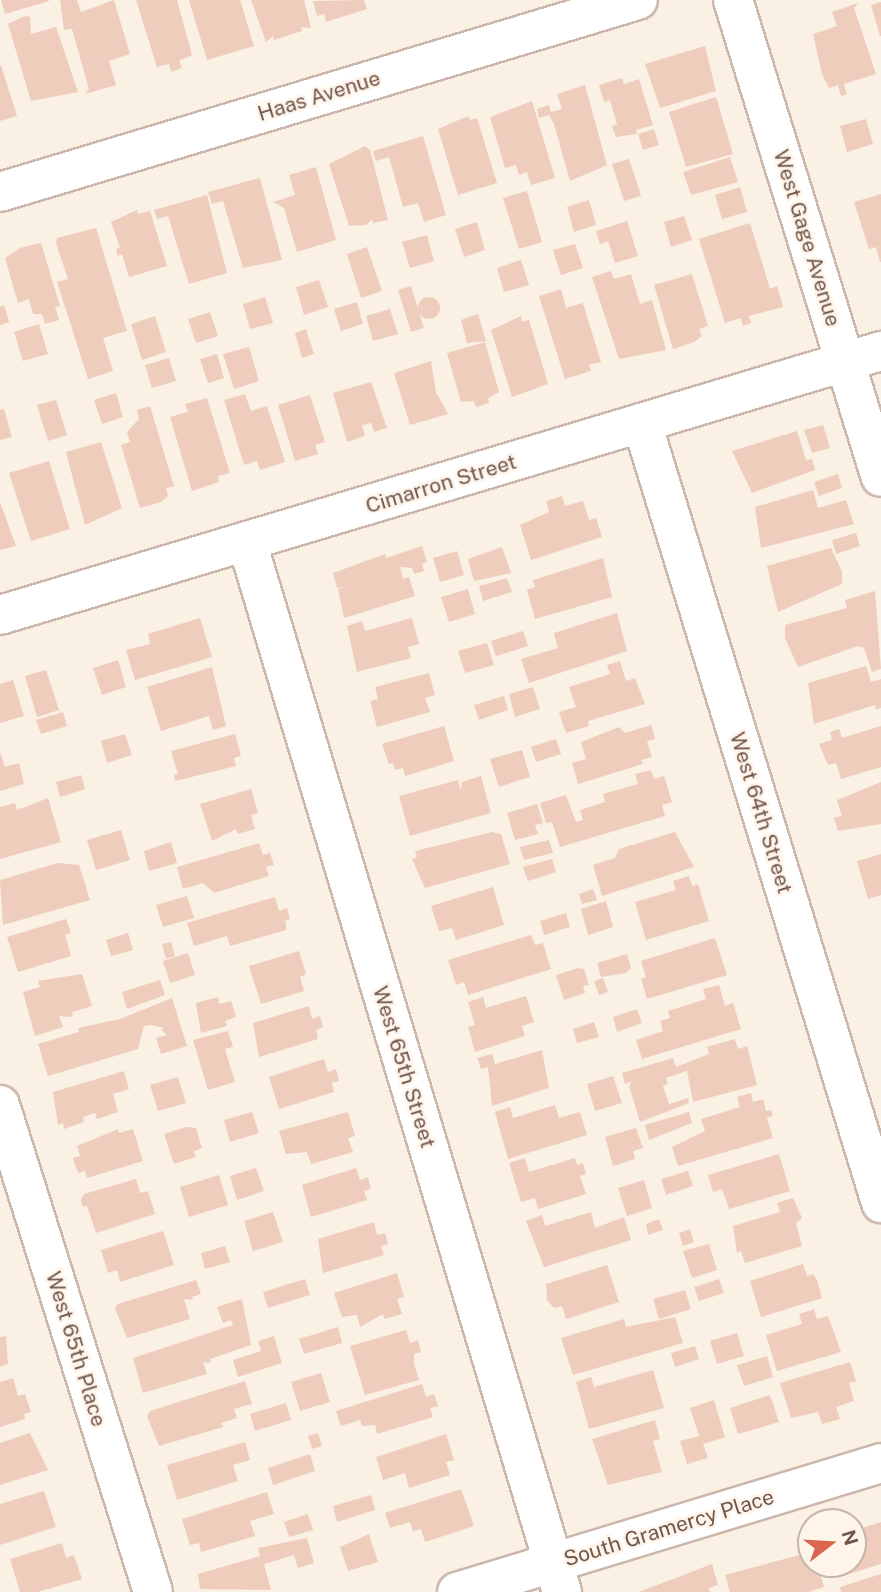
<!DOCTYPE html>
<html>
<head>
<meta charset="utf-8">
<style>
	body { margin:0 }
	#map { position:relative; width:881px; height:1592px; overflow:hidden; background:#faf0e4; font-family:"Public Sans",sans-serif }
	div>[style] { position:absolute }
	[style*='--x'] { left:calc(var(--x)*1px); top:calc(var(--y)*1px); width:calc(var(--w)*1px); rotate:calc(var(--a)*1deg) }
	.building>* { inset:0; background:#eecdbd }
	.round { border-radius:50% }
	.roads { filter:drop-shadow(2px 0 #cbb7ab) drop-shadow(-2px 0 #cbb7ab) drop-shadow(0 2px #cbb7ab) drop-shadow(0 -2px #cbb7ab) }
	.minor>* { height:38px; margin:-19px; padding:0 19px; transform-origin:19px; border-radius:19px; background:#fff }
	span { translate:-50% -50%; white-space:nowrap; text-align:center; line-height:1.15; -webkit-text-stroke:5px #fef4ea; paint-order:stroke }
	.street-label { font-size:21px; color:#71564b }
	.north { position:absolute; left:797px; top:1508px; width:70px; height:70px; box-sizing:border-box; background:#fef4ea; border:2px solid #c6b5aa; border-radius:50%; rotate:73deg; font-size:19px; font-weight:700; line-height:28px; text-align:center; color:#71564b }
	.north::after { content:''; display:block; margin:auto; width:24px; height:32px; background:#dc6551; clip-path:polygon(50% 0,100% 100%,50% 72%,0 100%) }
</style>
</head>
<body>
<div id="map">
	<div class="building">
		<div style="clip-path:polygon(1px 0,49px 0,49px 1px,5px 14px)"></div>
		<div style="clip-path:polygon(60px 0,77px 0,81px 12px,114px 0,130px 54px,109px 61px,116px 85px,85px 94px,89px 89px,72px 29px,64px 30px)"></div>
		<div style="clip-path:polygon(136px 0,177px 0,192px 55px,179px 61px,182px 68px,171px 72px,169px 64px,157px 67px)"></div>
		<div style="clip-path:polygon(189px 0,240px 0,254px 46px,207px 60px)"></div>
		<div style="clip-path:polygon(251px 0,304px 0,311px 28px,301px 27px,302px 31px,274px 40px,273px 36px,266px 42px)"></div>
		<div style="clip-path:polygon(364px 0,367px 9px,326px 22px,324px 14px,317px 16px,313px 1px)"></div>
		<div style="clip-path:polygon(881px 2px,881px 36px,880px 36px,871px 5px)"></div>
		<div style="clip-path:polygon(858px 3px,854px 8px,876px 74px,844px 84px,847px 94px,841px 96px,838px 85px,829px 88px,822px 74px,813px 34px,837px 26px,832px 12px)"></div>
		<div style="clip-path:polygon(25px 16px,30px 17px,31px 34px,56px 27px,78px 92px,31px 101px,8px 24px)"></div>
		<div style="clip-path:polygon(705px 46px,716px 91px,660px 108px,645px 64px)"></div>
		<div style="clip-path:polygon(1px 65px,17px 116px,0 121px,0 66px)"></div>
		<div style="clip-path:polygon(622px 78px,624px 84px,639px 79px,653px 125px,636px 130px,637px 134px,616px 137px,612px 126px,617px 125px,610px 100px,604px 102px,599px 85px)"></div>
		<div style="clip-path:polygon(585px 85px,607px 165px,570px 181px,554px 124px,549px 115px,539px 118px,537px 109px,549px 105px,551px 112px,562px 109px,557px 94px)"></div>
		<div style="clip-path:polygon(716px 97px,733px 154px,686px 167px,669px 112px)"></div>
		<div style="clip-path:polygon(532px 101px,555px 178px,531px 185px,527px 172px,519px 175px,516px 165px,505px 168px,490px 117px)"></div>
		<div style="clip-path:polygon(468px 116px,470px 120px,477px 118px,497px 183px,458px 195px,438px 129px)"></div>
		<div style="clip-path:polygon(866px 119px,873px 144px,847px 152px,840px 126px)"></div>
		<div style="clip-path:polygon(654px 129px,659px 145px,643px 150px,638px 134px)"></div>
		<div style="clip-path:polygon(423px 136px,446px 215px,424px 222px,418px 203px,403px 207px,389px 157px,376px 161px,373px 151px)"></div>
		<div style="clip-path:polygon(365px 146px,370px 150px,388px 220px,373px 223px,372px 219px,366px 225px,349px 226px,329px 164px)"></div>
		<div style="clip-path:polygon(730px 157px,738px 182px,691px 195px,683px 172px)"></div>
		<div style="clip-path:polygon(629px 159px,641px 196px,624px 201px,612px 164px)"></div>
		<div style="clip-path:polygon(316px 167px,336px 240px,297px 252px,284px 208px,273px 202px,295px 195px,289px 175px)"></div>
		<div style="clip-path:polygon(260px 178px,282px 260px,243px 268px,223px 201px,212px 204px,208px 192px)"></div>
		<div style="clip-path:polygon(740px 187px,747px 212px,722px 219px,715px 195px)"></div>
		<div style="clip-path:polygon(527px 191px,542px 242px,519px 249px,503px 198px)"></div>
		<div style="clip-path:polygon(881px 194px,881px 262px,880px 262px,876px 247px,869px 249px,854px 202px)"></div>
		<div style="clip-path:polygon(207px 195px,227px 273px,189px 284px,168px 216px,157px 219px,154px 210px)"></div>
		<div style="clip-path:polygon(589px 200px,596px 225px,574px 232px,567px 207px)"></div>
		<div style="clip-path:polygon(137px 210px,138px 214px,150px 211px,167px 266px,129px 277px,122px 254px,118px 256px,116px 249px,120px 247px,111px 222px)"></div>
		<div style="clip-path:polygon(684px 216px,692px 240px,671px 247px,664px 222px)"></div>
		<div style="clip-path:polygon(627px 221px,638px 256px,615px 263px,608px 241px,600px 244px,596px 231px)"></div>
		<div style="clip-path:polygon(477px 222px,485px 250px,464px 257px,455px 229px)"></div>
		<div style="clip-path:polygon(750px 223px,770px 289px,777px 286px,783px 307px,749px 316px,751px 323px,743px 326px,741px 318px,725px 323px,699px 239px)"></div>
		<div style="clip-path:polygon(96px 228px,127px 331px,103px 338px,113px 371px,88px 379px,57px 282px,68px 279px,56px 243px,57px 238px)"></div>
		<div style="clip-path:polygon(427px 235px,434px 261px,410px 268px,402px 242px)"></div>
		<div style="clip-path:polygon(41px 243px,60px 306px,55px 307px,59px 320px,45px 324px,42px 314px,33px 314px,29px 299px,18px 303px,5px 258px,20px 248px)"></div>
		<div style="clip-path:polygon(575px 244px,583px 268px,561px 275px,553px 250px)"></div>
		<div style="clip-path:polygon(367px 247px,382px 291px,361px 298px,347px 254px)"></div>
		<div style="clip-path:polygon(521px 260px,529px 285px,504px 292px,497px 268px)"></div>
		<div style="clip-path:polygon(611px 271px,614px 279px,631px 274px,640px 304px,652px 300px,666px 350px,619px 359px,592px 277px)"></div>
		<div style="clip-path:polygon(692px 274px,708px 326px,699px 329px,702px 336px,694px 342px,673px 349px,654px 285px)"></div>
		<div style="clip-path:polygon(319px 280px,328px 307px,304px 315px,296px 287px)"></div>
		<div style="clip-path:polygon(411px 286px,424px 328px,411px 332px,398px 290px)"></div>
		<div style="clip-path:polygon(561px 289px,566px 308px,583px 303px,601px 362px,589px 365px,591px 371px,565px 379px,539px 296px)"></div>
		<div style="clip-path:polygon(265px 297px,273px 323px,250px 329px,243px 304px)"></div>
		<div class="round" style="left:418px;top:297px;width:22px;height:22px"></div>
		<div style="clip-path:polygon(357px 302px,363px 324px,341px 331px,334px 309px)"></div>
		<div style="clip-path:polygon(4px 305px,9px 322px,0 325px,0 307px)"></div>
		<div style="clip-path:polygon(390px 309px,398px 334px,373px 341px,366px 316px)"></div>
		<div style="clip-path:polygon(210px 312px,218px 336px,196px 343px,188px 319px)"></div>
		<div style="clip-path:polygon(478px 314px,486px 341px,467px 343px,461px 320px)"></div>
		<div style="clip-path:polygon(155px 316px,166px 352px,142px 360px,131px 324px)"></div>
		<div style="clip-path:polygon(521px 316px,522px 322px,529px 320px,548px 384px,512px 397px,491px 330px)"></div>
		<div style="clip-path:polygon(39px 324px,48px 354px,23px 361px,14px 332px)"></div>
		<div style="clip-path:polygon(306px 329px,314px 354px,302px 358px,295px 333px)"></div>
		<div style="clip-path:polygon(485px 342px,499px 392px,488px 398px,489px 403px,476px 407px,474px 401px,461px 402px,447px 353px)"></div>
		<div style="clip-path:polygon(249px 347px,259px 381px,234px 389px,223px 354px)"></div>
		<div style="clip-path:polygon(217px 354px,224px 378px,208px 383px,200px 359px)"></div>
		<div style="clip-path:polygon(169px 358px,176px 381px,152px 388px,145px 365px)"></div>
		<div style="clip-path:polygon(431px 361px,436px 392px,448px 414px,410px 425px,394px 373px)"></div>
		<div style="clip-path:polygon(371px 382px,387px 428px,374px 432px,371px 423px,362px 425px,365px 436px,347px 442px,333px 393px)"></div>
		<div style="clip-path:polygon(116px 393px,123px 417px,102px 424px,94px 400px)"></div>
		<div style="clip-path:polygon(245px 394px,251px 411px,267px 406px,285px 462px,260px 470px,257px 461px,244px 465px,224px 400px)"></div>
		<div style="clip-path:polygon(310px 395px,325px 442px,315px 445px,318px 454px,295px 461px,278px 405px)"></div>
		<div style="clip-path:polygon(207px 398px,230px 473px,218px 476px,219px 482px,192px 491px,170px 417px,188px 412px,185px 404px)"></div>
		<div style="clip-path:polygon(56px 400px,67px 435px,48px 441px,37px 405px)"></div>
		<div style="clip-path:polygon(150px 406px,174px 486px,166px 488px,168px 496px,161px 502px,140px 508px,121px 445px,130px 442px,127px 432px,139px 419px,137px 410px)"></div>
		<div style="clip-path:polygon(4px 409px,12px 437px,0 440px,0 410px)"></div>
		<div style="clip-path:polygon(823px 425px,830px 448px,812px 453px,804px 430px)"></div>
		<div style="clip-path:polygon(797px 431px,806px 460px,812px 459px,815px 470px,752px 493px,732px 451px)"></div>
		<div style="clip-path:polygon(101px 442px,122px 508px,85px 525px,66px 452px)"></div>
		<div style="clip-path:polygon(49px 461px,70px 529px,31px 541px,9px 473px)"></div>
		<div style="clip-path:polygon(838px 474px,842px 488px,819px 496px,814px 482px)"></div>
		<div style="clip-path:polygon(813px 490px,818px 508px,846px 500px,854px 524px,761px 548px,755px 507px)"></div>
		<div style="clip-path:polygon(562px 496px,565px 506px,583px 501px,589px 520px,596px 518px,602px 537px,531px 560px,520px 525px,549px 512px,546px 501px)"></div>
		<div style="clip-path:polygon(0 502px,16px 546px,0 550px)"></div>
		<div style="clip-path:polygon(856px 533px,860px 546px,836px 554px,832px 540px)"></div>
		<div style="clip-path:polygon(422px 546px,427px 562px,422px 564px,424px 571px,414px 574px,412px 568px,400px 567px,403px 579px,409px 577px,415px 596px,344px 618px,338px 589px,346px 586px,337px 588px,333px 573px,385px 554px,386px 558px)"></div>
		<div style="clip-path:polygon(502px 547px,511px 573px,474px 581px,468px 559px)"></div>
		<div style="clip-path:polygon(831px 548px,842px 572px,842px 584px,778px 612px,767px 566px)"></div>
		<div style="clip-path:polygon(457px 551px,464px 575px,440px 582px,433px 558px)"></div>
		<div style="clip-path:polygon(603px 558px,612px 597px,535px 619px,527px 590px,535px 587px,533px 580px)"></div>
		<div style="clip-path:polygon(507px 578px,512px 592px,483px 601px,479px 586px)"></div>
		<div style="clip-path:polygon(468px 589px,475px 614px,449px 622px,441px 597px)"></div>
		<div style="clip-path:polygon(875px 591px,881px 669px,872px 672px,864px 648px,858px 646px,798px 667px,785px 638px,785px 625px,847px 608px,845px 600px)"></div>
		<div style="clip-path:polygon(617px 613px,627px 651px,529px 683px,521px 659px,558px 648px,554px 633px)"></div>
		<div style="clip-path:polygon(200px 618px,212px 657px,135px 680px,126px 650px,150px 644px,148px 634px)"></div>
		<div style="clip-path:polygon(412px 618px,419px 644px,408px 647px,411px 658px,357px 672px,347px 626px,362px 621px,365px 631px)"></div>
		<div style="clip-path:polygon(523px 631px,528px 646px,496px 656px,491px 641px)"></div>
		<div style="clip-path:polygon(487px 643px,494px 665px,465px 673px,458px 651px)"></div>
		<div style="clip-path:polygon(118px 660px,126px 687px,102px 695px,93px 668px)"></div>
		<div style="clip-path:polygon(620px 661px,626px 681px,635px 678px,645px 704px,588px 721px,589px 726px,566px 733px,559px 712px,576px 707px,569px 687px,610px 674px,607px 665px)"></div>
		<div style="clip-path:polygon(866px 666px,871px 682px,881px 679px,881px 708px,876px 710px,875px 705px,814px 724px,808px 683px)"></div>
		<div style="clip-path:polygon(212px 667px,226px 726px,213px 730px,209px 716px,161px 731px,147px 687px)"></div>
		<div style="clip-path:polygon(46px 670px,59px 710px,37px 717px,25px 676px)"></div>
		<div style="clip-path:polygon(429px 673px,435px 695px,425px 698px,430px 712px,377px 727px,370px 701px,378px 699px,375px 687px)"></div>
		<div style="clip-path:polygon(13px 680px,24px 716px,0 723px,0 684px)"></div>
		<div style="clip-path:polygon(533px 687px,540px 709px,515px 717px,509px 694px)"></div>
		<div style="clip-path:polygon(504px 696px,508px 710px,479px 720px,474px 705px)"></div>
		<div style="clip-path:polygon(63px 712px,67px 726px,41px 734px,36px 720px)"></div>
		<div style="clip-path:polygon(651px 725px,655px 739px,647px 741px,652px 757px,641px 760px,643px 764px,578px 784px,572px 763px,586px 759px,581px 742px,619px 727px,625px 733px)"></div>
		<div style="clip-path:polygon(444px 726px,454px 761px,405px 776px,403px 768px,395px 770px,393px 763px,389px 764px,382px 744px)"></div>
		<div style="clip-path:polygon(881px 726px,881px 767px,841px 779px,836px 763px,828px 765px,819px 744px,832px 740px,830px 732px,839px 729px,842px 738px)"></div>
		<div style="clip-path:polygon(125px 734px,132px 755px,107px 763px,101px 741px)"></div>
		<div style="clip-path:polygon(235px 734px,241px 756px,234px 758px,236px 766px,175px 781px,174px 775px,178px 774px,171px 751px)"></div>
		<div style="clip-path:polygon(556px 739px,561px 754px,536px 762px,531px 747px)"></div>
		<div style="clip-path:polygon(522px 750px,530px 777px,499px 787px,490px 759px)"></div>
		<div style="clip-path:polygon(0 752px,5px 767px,19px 763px,24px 784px,0 791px)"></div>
		<div style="clip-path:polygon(651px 770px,654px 779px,664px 776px,672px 802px,662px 805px,665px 816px,560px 847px,552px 822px,546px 823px,540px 803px,566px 795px,576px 822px,583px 820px,580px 810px,605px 802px,603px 794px,638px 784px,635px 774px)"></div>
		<div style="clip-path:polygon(81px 775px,85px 789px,60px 797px,56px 782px)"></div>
		<div style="clip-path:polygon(481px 776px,491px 813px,410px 836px,399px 796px,458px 780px,461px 791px,462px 782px)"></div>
		<div style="clip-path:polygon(881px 782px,881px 824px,838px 831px,834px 818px,842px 816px,837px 800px)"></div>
		<div style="clip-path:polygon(251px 789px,258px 813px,251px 815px,255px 829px,238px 834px,236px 829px,212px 841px,200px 804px)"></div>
		<div style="clip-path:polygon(48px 798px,61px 842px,0 859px,0 807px,15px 803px,17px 810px)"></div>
		<div style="clip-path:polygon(537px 804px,543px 823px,535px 825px,538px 834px,515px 840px,507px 813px)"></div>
		<div style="clip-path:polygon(121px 830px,130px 860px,96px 870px,87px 840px)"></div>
		<div style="clip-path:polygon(492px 832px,501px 834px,510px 864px,425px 888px,412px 859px,417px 857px,415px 851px)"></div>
		<div style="clip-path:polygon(675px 832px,694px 867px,602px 896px,593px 865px,615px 858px,619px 849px)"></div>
		<div style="clip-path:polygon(549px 840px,553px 853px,524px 860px,520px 847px)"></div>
		<div style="clip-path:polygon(171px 842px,177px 863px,149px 871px,144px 851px)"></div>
		<div style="clip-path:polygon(259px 843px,263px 855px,270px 853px,274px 865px,266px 867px,269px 876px,214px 893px,203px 883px,183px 889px,177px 867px)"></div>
		<div style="clip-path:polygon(881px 854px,881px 895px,868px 899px,857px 861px)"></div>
		<div style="clip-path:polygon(552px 859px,556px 872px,528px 881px,523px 867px)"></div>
		<div style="clip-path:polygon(58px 863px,79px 865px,90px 900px,3px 925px,0 880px)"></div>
		<div style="clip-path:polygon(689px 876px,692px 886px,698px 884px,709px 921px,646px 940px,635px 902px,676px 890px,673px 881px)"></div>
		<div style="clip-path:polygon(493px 887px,504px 925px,456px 940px,452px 928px,439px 931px,431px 906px)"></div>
		<div style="clip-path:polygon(593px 889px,597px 900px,582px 904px,579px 894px)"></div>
		<div style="clip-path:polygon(187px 896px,194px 918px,163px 927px,156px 905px)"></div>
		<div style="clip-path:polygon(275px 897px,279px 911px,287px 908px,290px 919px,277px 923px,286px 921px,286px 930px,230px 946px,227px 936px,194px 946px,187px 923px)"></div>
		<div style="clip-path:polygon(606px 901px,613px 927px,588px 935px,581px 909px)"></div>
		<div style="clip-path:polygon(566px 913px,570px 927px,544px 935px,540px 921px)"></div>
		<div style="clip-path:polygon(66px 919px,71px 933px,65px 935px,71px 956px,18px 972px,7px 937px)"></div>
		<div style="clip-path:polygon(128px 933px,133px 950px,111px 956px,106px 940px)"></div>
		<div style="clip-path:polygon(531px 935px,535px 945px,543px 943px,551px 969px,468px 995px,464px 982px,456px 985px,448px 960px)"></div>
		<div style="clip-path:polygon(715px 938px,727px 975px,647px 999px,641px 979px,646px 977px,641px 961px)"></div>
		<div style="clip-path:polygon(171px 942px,175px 956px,166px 959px,162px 944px)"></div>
		<div style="clip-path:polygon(299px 951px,306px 974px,300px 977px,304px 991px,261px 1004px,249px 966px)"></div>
		<div style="clip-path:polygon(188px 953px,195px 975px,170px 983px,163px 961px)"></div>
		<div style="clip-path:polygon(627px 954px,631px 968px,626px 973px,601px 977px,597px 963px)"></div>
		<div style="clip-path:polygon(578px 968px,584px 969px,589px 985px,583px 986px,585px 993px,564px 1000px,556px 975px)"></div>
		<div style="clip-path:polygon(82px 974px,92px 1006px,72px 1012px,73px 1017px,59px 1016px,63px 1027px,35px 1036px,23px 992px,40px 987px,38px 981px)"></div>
		<div style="clip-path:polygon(603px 978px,608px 992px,599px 995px,594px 981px)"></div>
		<div style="clip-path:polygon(160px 980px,165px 995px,127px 1009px,122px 992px)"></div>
		<div style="clip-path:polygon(719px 985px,725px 1006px,733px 1003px,741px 1029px,642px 1059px,636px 1040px,663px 1031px,660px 1021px,670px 1018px,668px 1011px,706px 999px,703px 989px)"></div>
		<div style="clip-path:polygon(526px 996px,534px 1022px,522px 1026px,525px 1036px,475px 1052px,468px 1027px,475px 1025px,468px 1002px,483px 997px,486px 1008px)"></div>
		<div style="clip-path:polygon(218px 997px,219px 1004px,231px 1001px,236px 1017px,225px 1021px,227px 1026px,201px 1033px,196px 1003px)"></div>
		<div style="clip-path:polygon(172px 998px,187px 1046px,161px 1054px,156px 1038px,167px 1035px,161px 1029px,165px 1028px,150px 1025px,144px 1026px,138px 1049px,48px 1076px,38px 1044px,79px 1032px,78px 1028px,120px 1019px)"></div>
		<div style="clip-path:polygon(309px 1006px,312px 1019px,320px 1016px,323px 1027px,316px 1030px,318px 1039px,259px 1057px,253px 1023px)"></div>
		<div style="clip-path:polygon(637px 1009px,642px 1023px,617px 1032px,613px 1017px)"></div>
		<div style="clip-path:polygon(594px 1022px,599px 1037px,577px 1043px,573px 1029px)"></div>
		<div style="clip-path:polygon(228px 1031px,233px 1047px,225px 1049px,235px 1082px,208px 1090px,193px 1040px)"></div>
		<div style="clip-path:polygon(735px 1039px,738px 1049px,747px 1046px,757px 1085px,693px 1102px,687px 1071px,666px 1078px,668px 1084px,663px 1086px,669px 1104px,688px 1098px,689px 1103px,640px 1122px,629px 1086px,632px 1081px,625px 1084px,622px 1073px,673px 1058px,676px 1067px,709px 1054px,707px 1047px)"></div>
		<div style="clip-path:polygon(542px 1050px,549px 1088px,492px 1106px,488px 1067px,481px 1069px,477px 1058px,492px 1054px,495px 1064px)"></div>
		<div style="clip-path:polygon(324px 1059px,328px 1072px,336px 1069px,339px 1081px,332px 1083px,334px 1092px,279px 1109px,269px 1077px)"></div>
		<div style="clip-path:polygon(124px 1071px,129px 1089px,113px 1094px,118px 1112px,97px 1119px,95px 1113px,83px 1117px,84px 1122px,64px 1129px,63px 1123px,58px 1125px,53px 1092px)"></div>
		<div style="clip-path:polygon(613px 1076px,622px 1103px,595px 1111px,587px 1084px)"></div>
		<div style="clip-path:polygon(178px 1077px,186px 1103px,158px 1111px,150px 1085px)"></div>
		<div style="clip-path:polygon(751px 1093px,753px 1102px,763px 1099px,766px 1111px,771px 1110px,773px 1116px,767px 1118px,773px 1138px,678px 1166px,672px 1147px,705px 1131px,701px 1119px,740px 1107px,737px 1097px)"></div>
		<div style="clip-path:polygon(555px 1105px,559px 1118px,580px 1112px,587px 1135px,508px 1159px,495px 1112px,510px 1107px,513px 1118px)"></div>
		<div style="clip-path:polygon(252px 1112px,259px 1133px,230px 1142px,224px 1120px)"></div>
		<div style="clip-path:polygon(348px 1112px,355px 1136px,348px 1138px,353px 1152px,311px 1164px,307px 1152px,286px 1154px,279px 1131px)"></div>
		<div style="clip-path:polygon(689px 1112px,692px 1123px,649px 1140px,645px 1125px)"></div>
		<div style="clip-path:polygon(186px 1127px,196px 1128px,202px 1148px,194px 1151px,196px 1157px,174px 1164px,164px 1134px)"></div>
		<div style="clip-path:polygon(636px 1128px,643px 1148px,633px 1151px,635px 1159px,613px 1166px,605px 1137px)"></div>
		<div style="clip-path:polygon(118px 1129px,119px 1133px,133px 1129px,143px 1161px,87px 1178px,85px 1171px,78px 1173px,73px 1158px,80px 1156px,77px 1146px)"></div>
		<div style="clip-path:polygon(779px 1154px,790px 1191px,729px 1209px,722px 1189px,713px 1192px,708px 1175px)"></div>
		<div style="clip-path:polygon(525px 1158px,529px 1172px,575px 1158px,577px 1165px,583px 1163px,586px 1174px,580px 1176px,586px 1194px,538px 1209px,535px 1198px,521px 1202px,509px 1163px)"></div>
		<div style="clip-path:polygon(256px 1168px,264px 1191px,237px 1200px,230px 1176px)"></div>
		<div style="clip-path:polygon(356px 1168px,360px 1180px,368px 1177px,371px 1189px,364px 1191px,367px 1200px,311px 1217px,302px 1185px)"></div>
		<div style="clip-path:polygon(688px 1171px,693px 1186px,666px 1195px,661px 1179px)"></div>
		<div style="clip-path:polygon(219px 1175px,228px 1205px,189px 1217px,180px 1187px)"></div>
		<div style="clip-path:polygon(136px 1179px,140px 1193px,148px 1191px,155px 1214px,96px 1233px,87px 1206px,83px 1207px,81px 1200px,84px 1194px)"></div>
		<div style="clip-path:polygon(644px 1180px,652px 1208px,627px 1216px,618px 1188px)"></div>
		<div style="clip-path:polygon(793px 1198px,802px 1218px,796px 1223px,802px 1246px,745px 1263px,741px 1251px,737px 1253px,733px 1226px,780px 1212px,777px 1203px)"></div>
		<div style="clip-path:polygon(273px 1212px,283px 1242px,253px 1251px,244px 1221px)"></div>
		<div style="clip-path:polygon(591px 1212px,595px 1228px,624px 1217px,631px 1240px,544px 1267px,526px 1221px,542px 1215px,545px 1226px)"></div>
		<div style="clip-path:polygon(659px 1219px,663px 1230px,648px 1235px,646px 1224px)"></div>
		<div style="clip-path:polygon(374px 1222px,377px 1235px,385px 1233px,388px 1244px,381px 1246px,384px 1255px,323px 1273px,318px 1239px)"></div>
		<div style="clip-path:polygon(690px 1229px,694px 1242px,683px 1246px,679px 1233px)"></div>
		<div style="clip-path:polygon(163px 1231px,174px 1265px,120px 1282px,117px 1270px,108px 1273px,101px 1250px)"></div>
		<div style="clip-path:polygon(709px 1244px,717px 1270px,692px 1278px,683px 1251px)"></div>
		<div style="clip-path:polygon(225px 1246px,230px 1262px,205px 1269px,201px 1253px)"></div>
		<div style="clip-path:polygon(803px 1264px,807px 1276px,813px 1274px,817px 1280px,822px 1298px,761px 1317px,750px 1281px)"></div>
		<div style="clip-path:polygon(607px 1265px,619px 1302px,566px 1319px,562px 1306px,554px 1308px,547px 1300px,546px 1284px)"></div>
		<div style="clip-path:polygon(397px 1273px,404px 1297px,397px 1299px,402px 1314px,384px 1319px,383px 1314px,360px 1327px,357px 1315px,342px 1317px,334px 1293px)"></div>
		<div style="clip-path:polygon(305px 1279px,310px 1295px,268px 1308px,263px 1292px)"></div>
		<div style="clip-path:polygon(719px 1279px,724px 1293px,699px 1301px,694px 1287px)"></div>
		<div style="clip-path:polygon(196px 1280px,201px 1294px,192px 1297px,193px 1300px,184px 1299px,190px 1319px,127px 1338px,115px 1308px,118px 1304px)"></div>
		<div style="clip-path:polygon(685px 1290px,691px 1309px,659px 1319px,653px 1299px)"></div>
		<div style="clip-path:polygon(242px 1299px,251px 1345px,210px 1359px,211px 1363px,203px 1362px,207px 1374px,143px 1393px,133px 1358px,233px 1325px,231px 1320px,223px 1323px,217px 1307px)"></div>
		<div style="clip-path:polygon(814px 1309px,817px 1319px,828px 1316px,841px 1352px,777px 1371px,766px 1335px,802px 1324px,799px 1314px)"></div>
		<div style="clip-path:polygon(675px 1317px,683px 1343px,573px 1375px,561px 1338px,624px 1319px,626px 1327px)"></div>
		<div style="clip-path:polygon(338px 1327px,342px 1343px,304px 1354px,299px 1339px)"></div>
		<div style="clip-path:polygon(406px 1330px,410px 1343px,418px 1340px,421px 1352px,414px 1354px,414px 1364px,419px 1380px,365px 1395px,350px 1346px)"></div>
		<div style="clip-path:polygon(737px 1333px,744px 1356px,717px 1364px,710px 1341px)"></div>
		<div style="clip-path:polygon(6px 1336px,8px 1364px,0 1367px,0 1337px)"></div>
		<div style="clip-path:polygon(274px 1336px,282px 1363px,238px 1377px,233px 1360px,261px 1351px,258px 1341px)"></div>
		<div style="clip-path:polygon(695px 1346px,699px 1359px,675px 1367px,671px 1353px)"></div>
		<div style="clip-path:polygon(767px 1356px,773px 1377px,744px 1386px,737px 1365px)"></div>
		<div style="clip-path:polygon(850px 1362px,856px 1381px,849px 1383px,854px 1401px,836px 1407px,840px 1419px,822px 1424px,818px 1412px,791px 1418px,780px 1383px)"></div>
		<div style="clip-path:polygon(653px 1370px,664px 1408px,589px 1429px,576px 1382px,591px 1377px,594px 1387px)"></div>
		<div style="clip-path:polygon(321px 1373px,330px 1402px,300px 1411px,291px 1382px)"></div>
		<div style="clip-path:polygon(13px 1378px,18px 1396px,25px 1394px,31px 1412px,24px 1414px,25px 1419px,0 1427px,0 1382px)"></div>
		<div style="clip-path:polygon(245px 1381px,252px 1404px,234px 1409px,237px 1418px,221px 1423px,223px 1427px,159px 1446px,147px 1416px,150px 1411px)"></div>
		<div style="clip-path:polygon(422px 1384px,426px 1397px,434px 1394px,438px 1406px,430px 1408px,433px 1417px,377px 1434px,375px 1425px,362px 1426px,360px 1420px,341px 1426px,336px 1411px)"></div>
		<div style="clip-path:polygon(770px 1395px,779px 1422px,738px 1434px,730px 1408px)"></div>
		<div style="clip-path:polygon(714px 1400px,725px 1437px,703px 1444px,708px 1458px,687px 1464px,680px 1441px,699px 1436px,690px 1408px)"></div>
		<div style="clip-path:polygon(286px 1403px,291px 1420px,255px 1431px,250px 1414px)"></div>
		<div style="clip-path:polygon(655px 1420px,660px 1439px,653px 1441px,662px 1472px,608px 1485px,592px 1439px)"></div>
		<div style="clip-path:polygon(30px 1433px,48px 1470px,0 1485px,0 1443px)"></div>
		<div style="clip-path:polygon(318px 1433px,322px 1446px,312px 1449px,308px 1436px)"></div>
		<div style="clip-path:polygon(446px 1434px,454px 1460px,446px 1462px,450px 1475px,409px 1488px,405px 1473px,383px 1480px,376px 1457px)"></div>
		<div style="clip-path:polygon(245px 1442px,250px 1460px,233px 1465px,238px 1481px,177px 1500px,167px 1465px)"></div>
		<div style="clip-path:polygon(310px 1454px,315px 1471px,273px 1485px,268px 1468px)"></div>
		<div style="clip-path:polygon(461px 1489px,474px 1526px,425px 1542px,421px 1529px,413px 1531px,410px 1522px,390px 1528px,385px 1513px)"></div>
		<div style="clip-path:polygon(44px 1491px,56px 1527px,0 1545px,0 1504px)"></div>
		<div style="clip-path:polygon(267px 1492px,274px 1514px,250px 1521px,255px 1536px,201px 1552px,199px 1543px,190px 1545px,182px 1519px)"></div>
		<div style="clip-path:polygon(371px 1495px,375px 1510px,337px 1522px,333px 1506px)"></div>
		<div style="clip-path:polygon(308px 1514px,313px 1530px,289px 1537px,284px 1522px)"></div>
		<div style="clip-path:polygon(881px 1522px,881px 1564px,842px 1576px,839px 1564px,853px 1564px,853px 1531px)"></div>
		<div style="clip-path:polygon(369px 1534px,378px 1562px,348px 1571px,340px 1547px)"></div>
		<div style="clip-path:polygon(307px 1538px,314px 1563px,298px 1568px,294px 1555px,264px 1564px,271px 1590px,200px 1589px,198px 1574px,260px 1556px,258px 1548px)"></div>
		<div style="clip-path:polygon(62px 1543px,66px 1558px,74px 1555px,82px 1579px,38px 1592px,20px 1592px,10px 1559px)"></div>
		<div style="clip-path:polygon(811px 1552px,811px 1564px,817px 1564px,824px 1587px,808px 1592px,730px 1592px,725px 1575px)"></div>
		<div style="clip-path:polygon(712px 1564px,718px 1585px,709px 1588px,710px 1592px,639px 1592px)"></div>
		<div style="clip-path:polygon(881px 1574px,881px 1592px,841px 1592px,840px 1587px)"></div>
	</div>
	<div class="roads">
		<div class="minor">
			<div style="--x:733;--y:0;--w:499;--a:72.8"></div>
			<div style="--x:0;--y:192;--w:666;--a:-16.75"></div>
			<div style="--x:642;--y:423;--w:816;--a:72.96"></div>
			<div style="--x:247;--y:542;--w:1096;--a:73.3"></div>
			<div style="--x:0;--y:615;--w:920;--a:-16.68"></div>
			<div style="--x:0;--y:1105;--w:510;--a:72.56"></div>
			<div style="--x:457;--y:1592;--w:443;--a:-16.9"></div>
		</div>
	</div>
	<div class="street-label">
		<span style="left:319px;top:96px;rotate:-17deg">Haas Avenue</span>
		<span style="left:807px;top:238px;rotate:73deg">West Gage Avenue</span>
		<span style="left:441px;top:484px;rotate:-17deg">Cimarron Street</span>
		<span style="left:761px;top:813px;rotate:73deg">West 64th Street</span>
		<span style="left:404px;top:1067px;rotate:73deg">West 65th Street</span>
		<span style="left:76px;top:1349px;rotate:73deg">West 65th Place</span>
		<span style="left:669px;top:1528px;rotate:-17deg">South Gramercy Place</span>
	</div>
	<div class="north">N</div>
</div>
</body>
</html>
